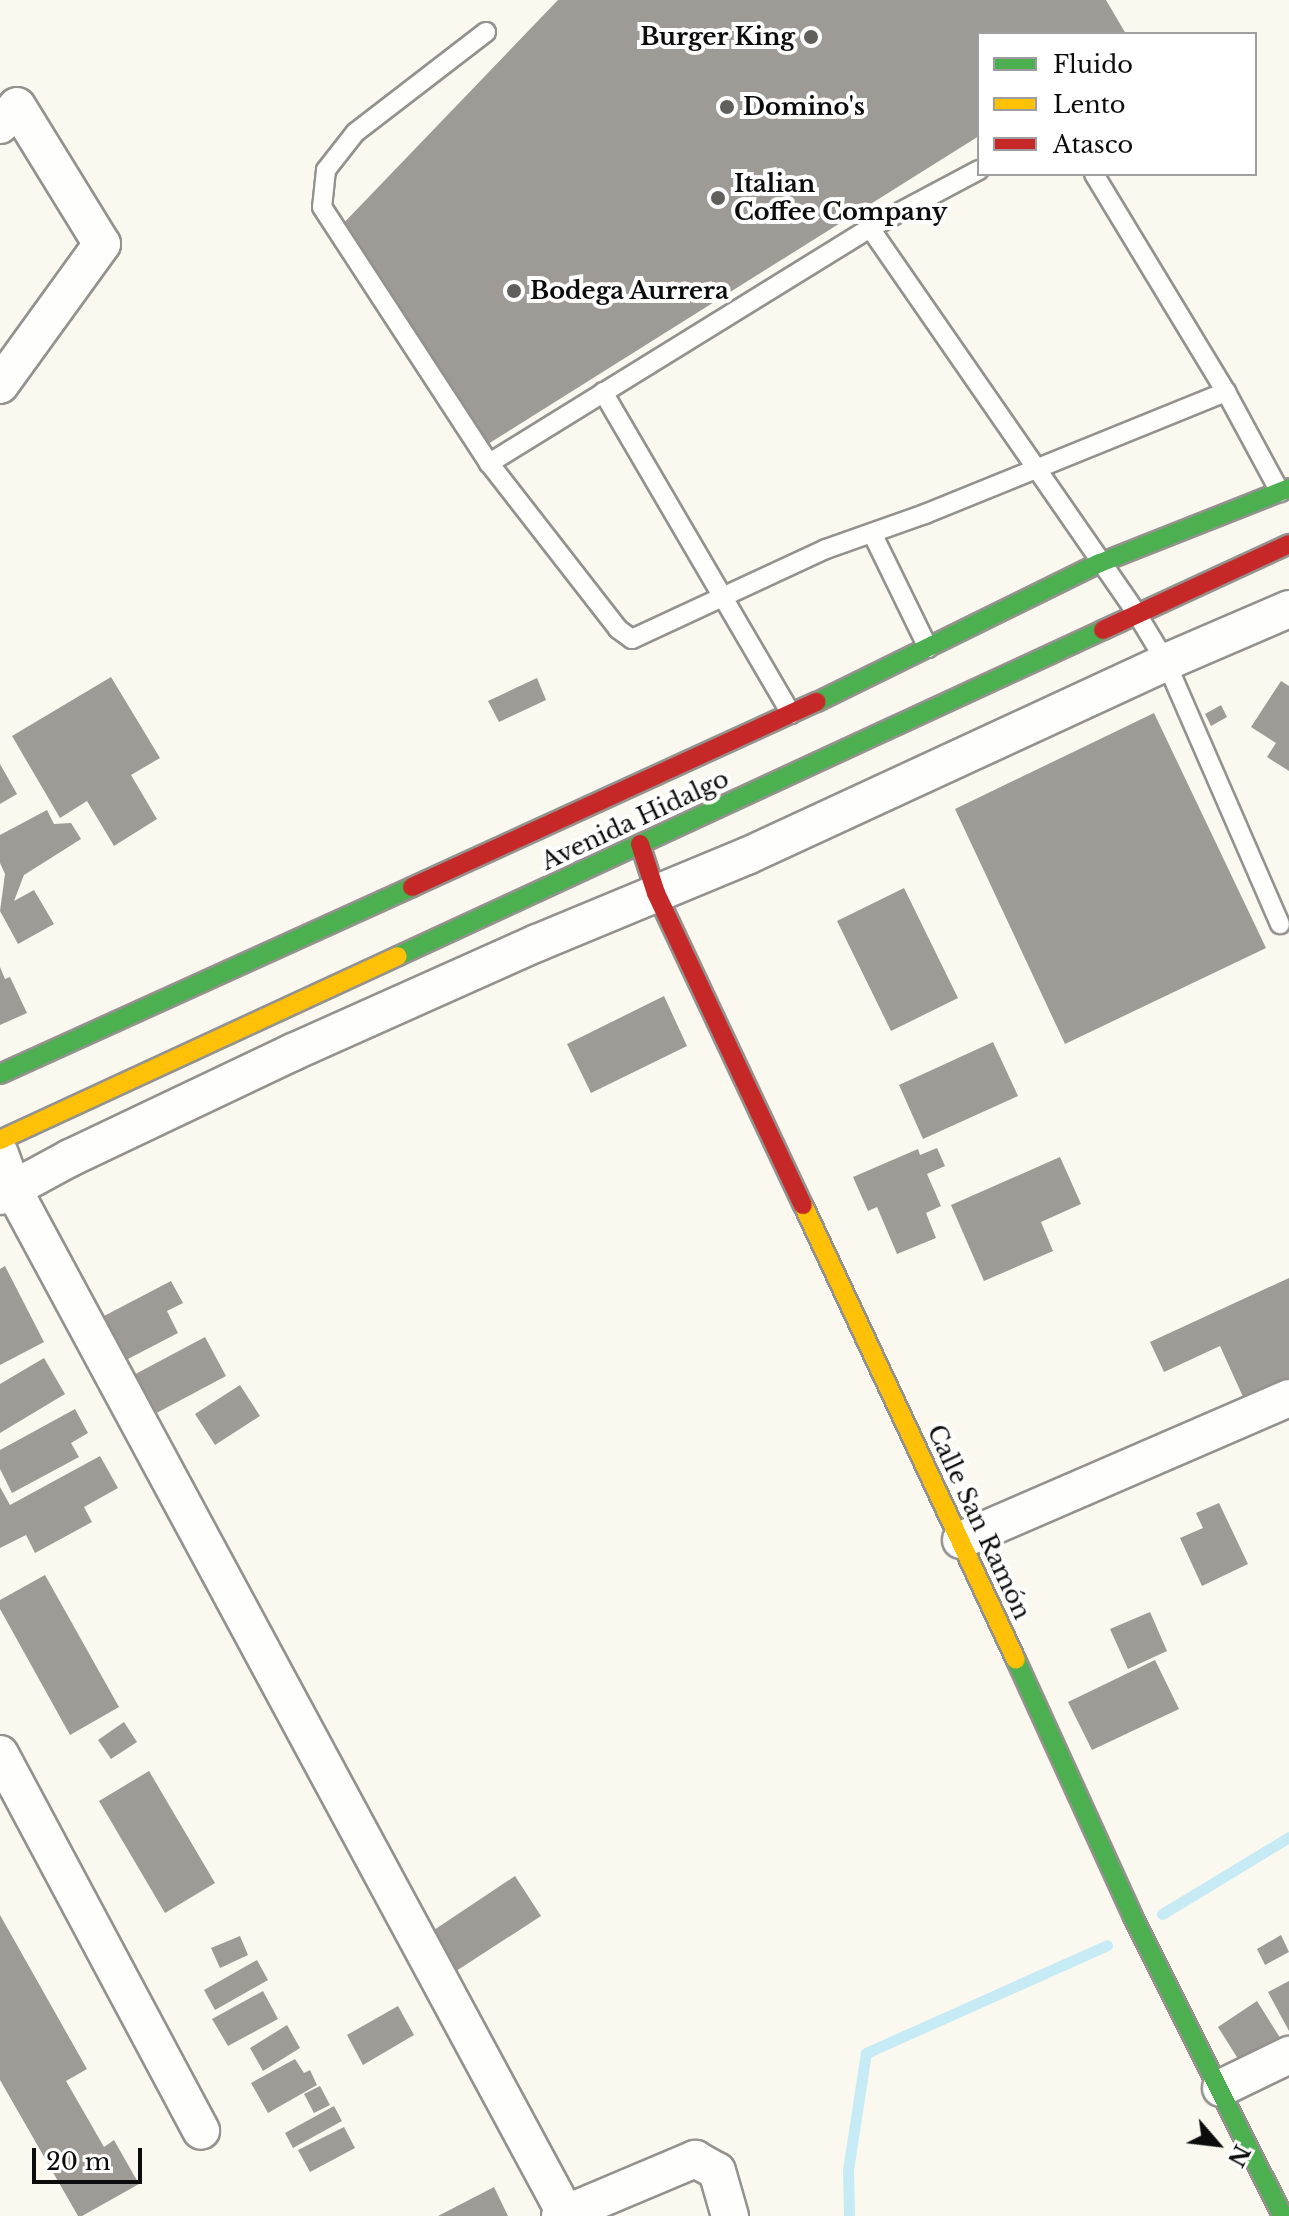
<!DOCTYPE html>
<html>
<head>
<meta charset="utf-8">
<style>
	body { margin:0 }
	#map { position:relative; width:1289px; height:2216px; overflow:hidden; background:#fbf8f0; font-family:"Libre Baskerville",serif }
	div>[style] { position:absolute }
	[style*='--x'] { left:calc(var(--x)*1px); top:calc(var(--y)*1px); width:calc(var(--w)*1px); rotate:calc(var(--a)*1deg) }
	.stream>* { height:11px; margin:-5.5px; padding:0 5.5px; transform-origin:5.5px; border-radius:5.5px; background:#c6ebf5 }
	.building>* { inset:0; background:#9e9a96 }
	.roads { filter:drop-shadow(2px 0 #94928f) drop-shadow(-2px 0 #94928f) drop-shadow(0 2px #94928f) drop-shadow(0 -2px #94928f) }
	.lane>* { height:18px; margin:-9px; padding:0 9px; transform-origin:9px; border-radius:9px; background:#fefefd }
	.street>* { height:36px; margin:-18px; padding:0 18px; transform-origin:18px; border-radius:18px; background:#fefefd }
	.fast>* { height:18px; margin:-9px; padding:0 9px; transform-origin:9px; border-radius:9px; background:#4caf50 }
	.slow>* { height:18px; margin:-9px; padding:0 9px; transform-origin:9px; border-radius:9px; background:#ffc107 }
	.jam>* { height:18px; margin:-9px; padding:0 9px; transform-origin:9px; border-radius:9px; background:#c62828 }
	.dots>* { width:22px; height:22px; translate:-50% -50%; box-sizing:border-box; border:4px solid #fff; border-radius:50% }
	span { translate:-50% -50%; white-space:nowrap; text-align:center; line-height:1.15; -webkit-text-stroke:8px #fff; paint-order:stroke }
	.poi-label { font-size:24px; color:#0c0c0c; font-weight:700 }
	.right { translate:-100% -50%; text-align:right }
	.left { translate:0 -50%; text-align:left }
	.street-label { font-size:24px; color:#0c0c0c }
	.legend { position:absolute; left:977px; top:32px; width:280px; height:144px; box-sizing:border-box; background:#fff; border:2px solid #9e9e9e; margin:0; padding:10px 14px; list-style:none; font-size:24px; color:#0c0c0c }
	.legend li { display:flex; align-items:center; gap:16px; height:40px }
	.legend b { width:40px; border:2px solid #9e9e9e }
	.north { position:absolute; left:1177px; top:2104px; width:80px; height:80px; -webkit-text-stroke:6px #fff; paint-order:stroke; rotate:118deg; font-size:22px; font-weight:700; line-height:32px; text-align:center; color:#0c0c0c }
	.north::after { content:''; display:block; margin:auto; width:28px; height:36px; background:#0c0c0c; clip-path:polygon(50% 0,100% 100%,50% 72%,0 100%) }
	.scale { position:absolute; left:32px; top:2148px; width:110px; height:36px; box-sizing:border-box; border:4px solid #0c0c0c; border-top:0; padding-left:10px; font-size:24px; line-height:28px; white-space:nowrap; color:#0c0c0c; -webkit-text-stroke:6px #fff; paint-order:stroke }
</style>
</head>
<body>
<div id="map">
	<div class="stream">
		<div style="--x:1162;--y:1914;--w:149;--a:-31.2"></div>
		<div style="--x:849;--y:2216;--w:46;--a:-91.2"></div>
		<div style="--x:848;--y:2170;--w:118;--a:-81.3"></div>
		<div style="--x:866;--y:2053;--w:264;--a:-24.1"></div>
	</div>
	<div class="building">
		<div style="clip-path:polygon(558px 0,1106px 0,1126px 34px,979px 34px,979px 136px,480px 449px,337px 230px)"></div>
		<div style="clip-path:polygon(111px 677px,160px 758px,131px 775px,157px 819px,114px 846px,87px 801px,60px 818px,12px 736px)"></div>
		<div style="clip-path:polygon(537px 678px,546px 700px,499px 722px,488px 701px)"></div>
		<div style="clip-path:polygon(1281px 681px,1289px 686px,1289px 771px,1267px 757px,1276px 743px,1251px 727px)"></div>
		<div style="clip-path:polygon(1221px 705px,1227px 717px,1211px 726px,1205px 714px)"></div>
		<div style="clip-path:polygon(1154px 713px,1266px 948px,1065px 1044px,955px 809px)"></div>
		<div style="clip-path:polygon(0 764px,17px 794px,0 804px)"></div>
		<div style="clip-path:polygon(47px 810px,54px 824px,71px 823px,81px 839px,24px 875px,14px 901px,34px 890px,54px 924px,18px 944px,0 911px,5px 874px,0 863px,0 835px)"></div>
		<div style="clip-path:polygon(904px 888px,958px 998px,891px 1031px,837px 921px)"></div>
		<div style="clip-path:polygon(0 967px,5px 979px,10px 977px,27px 1013px,0 1025px)"></div>
		<div style="clip-path:polygon(664px 996px,687px 1046px,591px 1093px,567px 1044px)"></div>
		<div style="clip-path:polygon(993px 1042px,1018px 1096px,923px 1139px,899px 1085px)"></div>
		<div style="clip-path:polygon(937px 1148px,945px 1166px,927px 1174px,941px 1206px,926px 1213px,936px 1238px,897px 1254px,877px 1207px,868px 1211px,853px 1177px,918px 1149px,920px 1155px)"></div>
		<div style="clip-path:polygon(1060px 1157px,1081px 1204px,1041px 1222px,1053px 1251px,984px 1281px,951px 1205px)"></div>
		<div style="clip-path:polygon(5px 1266px,44px 1342px,0 1365px,0 1269px)"></div>
		<div style="clip-path:polygon(1289px 1278px,1289px 1392px,1249px 1410px,1220px 1346px,1164px 1372px,1150px 1342px)"></div>
		<div style="clip-path:polygon(171px 1281px,183px 1303px,167px 1311px,178px 1333px,126px 1360px,104px 1316px)"></div>
		<div style="clip-path:polygon(205px 1337px,226px 1376px,149px 1417px,128px 1378px)"></div>
		<div style="clip-path:polygon(44px 1358px,65px 1394px,0 1433px,0 1384px)"></div>
		<div style="clip-path:polygon(240px 1385px,260px 1416px,215px 1445px,195px 1414px)"></div>
		<div style="clip-path:polygon(75px 1409px,88px 1433px,71px 1443px,79px 1457px,12px 1493px,0 1469px,0 1450px)"></div>
		<div style="clip-path:polygon(100px 1456px,118px 1488px,84px 1507px,92px 1522px,35px 1553px,26px 1535px,0 1548px,0 1487px,10px 1505px)"></div>
		<div style="clip-path:polygon(1219px 1503px,1248px 1564px,1202px 1586px,1180px 1538px,1203px 1528px,1196px 1513px)"></div>
		<div style="clip-path:polygon(45px 1575px,119px 1707px,70px 1735px,0 1609px,0 1600px)"></div>
		<div style="clip-path:polygon(1150px 1612px,1167px 1651px,1128px 1669px,1110px 1629px)"></div>
		<div style="clip-path:polygon(1155px 1660px,1179px 1709px,1092px 1750px,1068px 1702px)"></div>
		<div style="clip-path:polygon(124px 1722px,137px 1742px,111px 1759px,98px 1740px)"></div>
		<div style="clip-path:polygon(149px 1771px,215px 1883px,165px 1913px,99px 1801px)"></div>
		<div style="clip-path:polygon(515px 1876px,541px 1916px,450px 1975px,425px 1936px)"></div>
		<div style="clip-path:polygon(0 1915px,87px 2069px,66px 2081px,104px 2147px,114px 2140px,139px 2184px,82px 2216px,78px 2216px,0 2080px)"></div>
		<div style="clip-path:polygon(1281px 1935px,1289px 1952px,1265px 1965px,1257px 1949px)"></div>
		<div style="clip-path:polygon(240px 1936px,248px 1955px,220px 1968px,211px 1948px)"></div>
		<div style="clip-path:polygon(257px 1960px,268px 1980px,215px 2010px,204px 1990px)"></div>
		<div style="clip-path:polygon(1289px 1981px,1289px 2031px,1268px 1992px)"></div>
		<div style="clip-path:polygon(263px 1991px,278px 2019px,228px 2046px,212px 2019px)"></div>
		<div style="clip-path:polygon(1257px 2001px,1284px 2044px,1245px 2070px,1218px 2027px)"></div>
		<div style="clip-path:polygon(398px 2006px,414px 2035px,363px 2065px,347px 2035px)"></div>
		<div style="clip-path:polygon(287px 2025px,300px 2048px,263px 2071px,250px 2048px)"></div>
		<div style="clip-path:polygon(295px 2059px,304px 2073px,310px 2070px,317px 2085px,268px 2113px,251px 2083px)"></div>
		<div style="clip-path:polygon(320px 2086px,330px 2105px,314px 2113px,304px 2094px)"></div>
		<div style="clip-path:polygon(334px 2106px,342px 2121px,293px 2148px,285px 2133px)"></div>
		<div style="clip-path:polygon(344px 2127px,355px 2148px,310px 2172px,298px 2150px)"></div>
		<div style="clip-path:polygon(494px 2187px,508px 2216px,438px 2216px)"></div>
	</div>
	<div class="roads">
		<div class="lane">
			<div style="--x:486;--y:32;--w:165;--a:142.4"></div>
			<div style="--x:355;--y:133;--w:47;--a:128.1"></div>
			<div style="--x:326;--y:170;--w:37;--a:96"></div>
			<div style="--x:322;--y:207;--w:306;--a:56.9"></div>
			<div style="--x:979;--y:170;--w:123;--a:152"></div>
			<div style="--x:870;--y:228;--w:448;--a:148.3"></div>
			<div style="--x:489;--y:463;--w:210;--a:52.1"></div>
			<div style="--x:618;--y:629;--w:17;--a:36"></div>
			<div style="--x:632;--y:639;--w:214;--a:-24.9"></div>
			<div style="--x:826;--y:549;--w:105;--a:-19.5"></div>
			<div style="--x:925;--y:514;--w:325;--a:-22.1"></div>
			<div style="--x:1094;--y:174;--w:255;--a:58.8"></div>
			<div style="--x:1226;--y:392;--w:114;--a:61.6"></div>
			<div style="--x:870;--y:228;--w:469;--a:55.3"></div>
			<div style="--x:1137;--y:614;--w:56;--a:58.9"></div>
			<div style="--x:1166;--y:662;--w:286;--a:66.5"></div>
			<div style="--x:603;--y:392;--w:373;--a:59.7"></div>
			<div style="--x:872;--y:533;--w:128;--a:64"></div>
		</div>
		<div class="street">
			<div style="--x:0;--y:125;--w:25;--a:-48"></div>
			<div style="--x:17;--y:106;--w:162;--a:58.4"></div>
			<div style="--x:102;--y:244;--w:174;--a:125.9"></div>
			<div style="--x:0;--y:1154;--w:37;--a:70"></div>
			<div style="--x:13;--y:1189;--w:1163;--a:61.67"></div>
			<div style="--x:0;--y:1196;--w:80;--a:-28.5"></div>
			<div style="--x:70;--y:1158;--w:247;--a:-25.4"></div>
			<div style="--x:293;--y:1052;--w:267;--a:-24.1"></div>
			<div style="--x:537;--y:943;--w:227;--a:-22.5"></div>
			<div style="--x:747;--y:856;--w:462;--a:-24.8"></div>
			<div style="--x:1166;--y:662;--w:134;--a:-23.3"></div>
			<div style="--x:961;--y:1540;--w:357;--a:-23.4"></div>
			<div style="--x:0;--y:1754;--w:427;--a:61.9"></div>
			<div style="--x:1221;--y:2088;--w:76;--a:-25.9"></div>
			<div style="--x:560;--y:2216;--w:147;--a:-22.9"></div>
			<div style="--x:695;--y:2159;--w:25;--a:29"></div>
			<div style="--x:717;--y:2171;--w:47;--a:73.9"></div>
		</div>
		<div class="fast">
			<div style="--x:817;--y:702;--w:315;--a:-26.2"></div>
			<div style="--x:1100;--y:563;--w:203;--a:-21.6"></div>
			<div style="--x:398;--y:956;--w:777;--a:-24.82"></div>
			<div style="--x:0;--y:1074;--w:452;--a:-24.4"></div>
			<div style="--x:1016;--y:1660;--w:282;--a:65.5"></div>
			<div style="--x:1133;--y:1917;--w:335;--a:63.4"></div>
		</div>
		<div class="slow">
			<div style="--x:0;--y:1140;--w:438;--a:-24.8"></div>
			<div style="--x:803;--y:1205;--w:502;--a:64.91"></div>
		</div>
		<div class="jam">
			<div style="--x:1103;--y:630;--w:205;--a:-24.8"></div>
			<div style="--x:640;--y:844;--w:52;--a:71.9"></div>
			<div style="--x:656;--y:893;--w:345;--a:64.8"></div>
			<div style="--x:412;--y:887;--w:445;--a:-24.6"></div>
		</div>
	</div>
	<div class="dots">
		<div style="left:811px;top:37px;background:#605f5c"></div>
		<div style="left:727px;top:107px;background:#605f5c"></div>
		<div style="left:718px;top:198px;background:#605f5c"></div>
		<div style="left:514px;top:291px;background:#605f5c"></div>
	</div>
	<div class="poi-label">
		<span class="right" style="left:795px;top:37px">Burger King</span>
		<span class="left" style="left:743px;top:107px">Domino's</span>
		<span class="left" style="left:734px;top:198px">Italian<br>Coffee Company</span>
		<span class="left" style="left:530px;top:291px">Bodega Aurrera</span>
	</div>
	<div class="street-label">
		<span style="left:635px;top:820px;rotate:-25deg">Avenida Hidalgo</span>
		<span style="left:979px;top:1522px;rotate:65deg">Calle San Ramón</span>
	</div>
	<ul class="legend">
	<li><b style="height:10px;background:#4caf50"></b>Fluido</li>
	<li><b style="height:10px;background:#ffc107"></b>Lento</li>
	<li><b style="height:10px;background:#c62828"></b>Atasco</li>
	</ul>
	<div class="north">N</div>
	<div class="scale">20 m</div>
</div>
</body>
</html>
